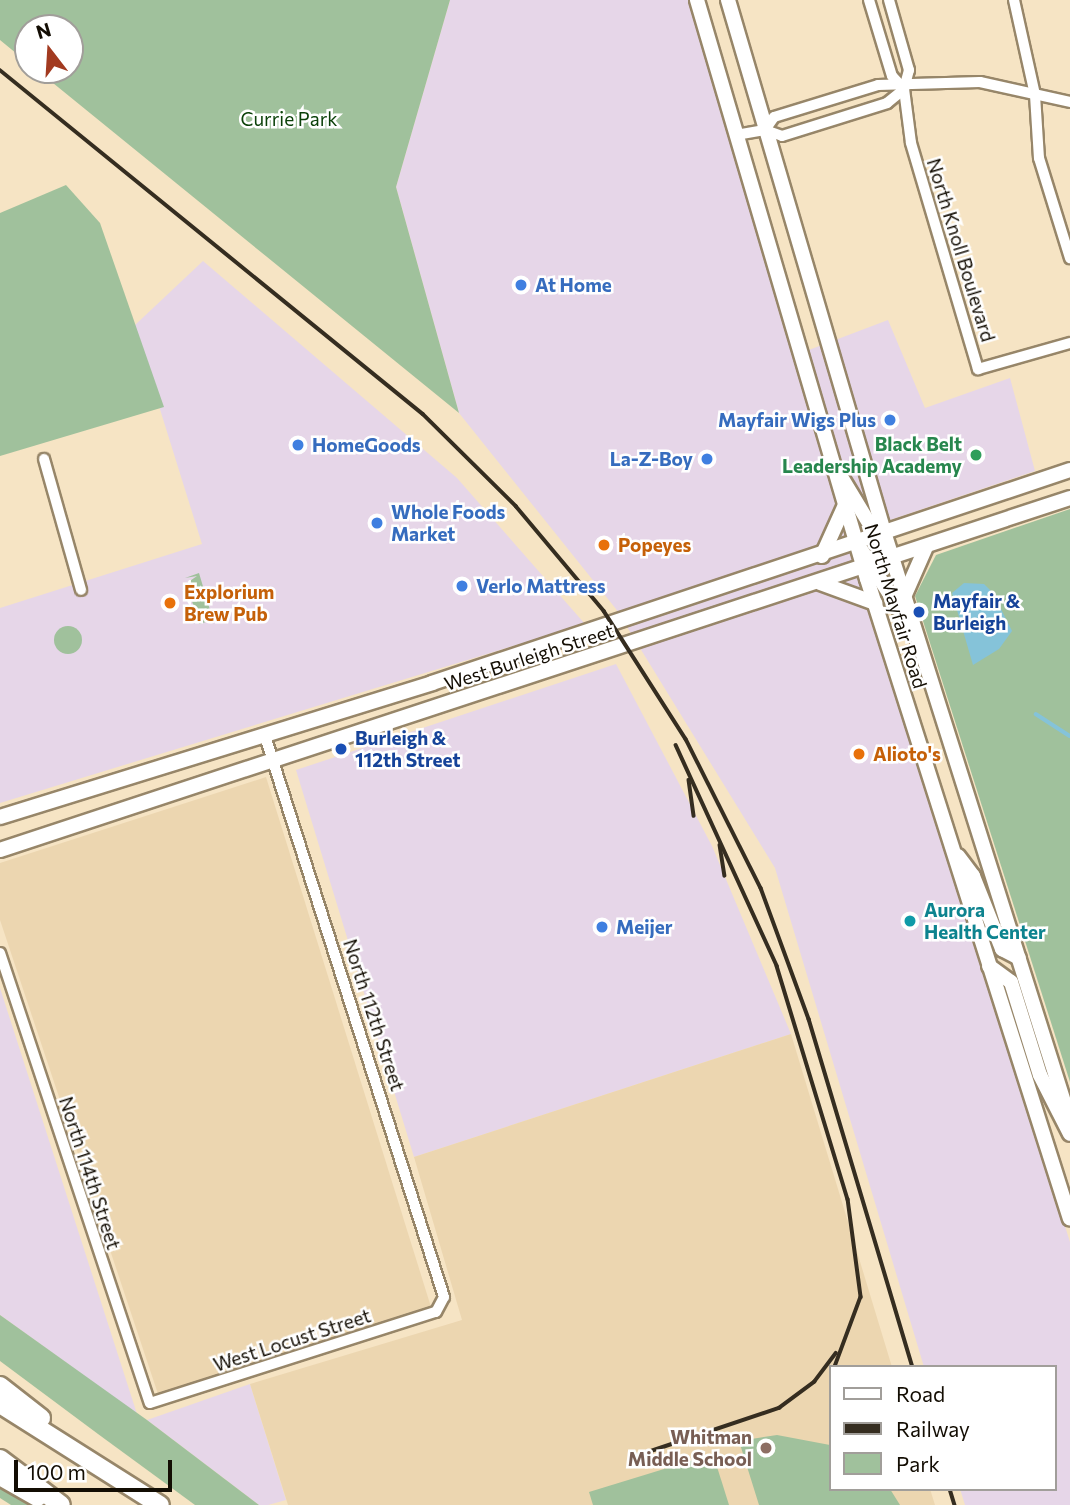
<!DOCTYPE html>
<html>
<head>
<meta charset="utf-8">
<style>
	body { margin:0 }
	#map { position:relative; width:1070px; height:1505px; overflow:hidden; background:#f6e4c4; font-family:Commissioner,sans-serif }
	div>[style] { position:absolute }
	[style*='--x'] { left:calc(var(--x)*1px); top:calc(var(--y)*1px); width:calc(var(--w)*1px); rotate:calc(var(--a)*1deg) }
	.commercial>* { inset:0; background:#e6d6e8 }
	.built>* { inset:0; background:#ecd6b0 }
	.green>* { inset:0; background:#a0c19c }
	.round { border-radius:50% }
	.water>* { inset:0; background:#85c3d9 }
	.stream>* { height:3.5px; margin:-1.75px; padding:0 1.75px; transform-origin:1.75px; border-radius:1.75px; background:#85c3d9 }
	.roads { filter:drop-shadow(2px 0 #978669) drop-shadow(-2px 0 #978669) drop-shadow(0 2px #978669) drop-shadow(0 -2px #978669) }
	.street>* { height:10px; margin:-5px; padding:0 5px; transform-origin:5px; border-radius:5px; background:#fff }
	.secondary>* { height:14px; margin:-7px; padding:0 7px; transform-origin:7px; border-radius:7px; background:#fff }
	.primary>* { height:14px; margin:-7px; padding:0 7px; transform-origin:7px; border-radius:7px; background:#fff }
	.highway>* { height:18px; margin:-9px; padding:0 9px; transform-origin:9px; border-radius:9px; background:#fff }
	.rail>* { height:3.5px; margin:-1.75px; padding:0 1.75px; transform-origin:1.75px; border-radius:1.75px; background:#352d20 }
	.dots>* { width:19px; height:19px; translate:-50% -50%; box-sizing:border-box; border:4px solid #fff; border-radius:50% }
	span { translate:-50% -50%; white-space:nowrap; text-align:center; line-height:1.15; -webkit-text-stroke:5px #fff; paint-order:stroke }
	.park-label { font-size:19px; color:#0b4109 }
	.street-label { font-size:19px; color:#130d03 }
	.shop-label { font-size:19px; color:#366cbe; font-weight:700 }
	.left { translate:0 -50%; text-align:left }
	.right { translate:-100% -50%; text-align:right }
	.leisure-label { font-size:19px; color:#27864d; font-weight:700 }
	.food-label { font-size:19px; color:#c56008; font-weight:700 }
	.transit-label { font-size:19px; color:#164399; font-weight:700 }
	.culture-label { font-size:19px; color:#0d838f; font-weight:700 }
	.education-label { font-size:19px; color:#785e54; font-weight:700 }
	.legend { position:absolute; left:829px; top:1365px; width:228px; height:126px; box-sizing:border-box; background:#fff; border:2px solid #a19e9a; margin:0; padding:9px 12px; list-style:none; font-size:21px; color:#130d03 }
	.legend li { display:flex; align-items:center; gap:14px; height:35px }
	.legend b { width:35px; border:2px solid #a19e9a }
	.north { position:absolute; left:14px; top:14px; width:70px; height:70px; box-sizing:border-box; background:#fff; border:2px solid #a19e9a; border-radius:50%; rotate:343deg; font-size:19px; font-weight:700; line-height:28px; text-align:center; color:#130d03 }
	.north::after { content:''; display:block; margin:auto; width:24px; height:32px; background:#a23a20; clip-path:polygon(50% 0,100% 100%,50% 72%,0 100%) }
	.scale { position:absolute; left:14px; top:1460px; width:158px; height:32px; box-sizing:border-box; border:4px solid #130d03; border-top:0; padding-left:9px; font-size:21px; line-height:24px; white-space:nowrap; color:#130d03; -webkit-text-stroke:5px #fff; paint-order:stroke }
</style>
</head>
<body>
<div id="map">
	<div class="commercial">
		<div style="clip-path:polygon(450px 0,689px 0,793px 356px,888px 320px,925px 408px,1010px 378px,1035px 471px,846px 535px,1070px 1242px,1070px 1505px,965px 1505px,960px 1489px,1054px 1489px,1054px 1367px,924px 1367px,775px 868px,616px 609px,459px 413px,396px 187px)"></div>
		<div style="clip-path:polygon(203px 261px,457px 478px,585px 624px,0 803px,0 608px,202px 544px,134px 326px)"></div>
		<div style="clip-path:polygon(616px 664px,712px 846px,791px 1034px,414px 1157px,296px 770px)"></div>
		<div style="clip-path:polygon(0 988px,137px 1414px,0 1315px)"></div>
		<div style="clip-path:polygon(250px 1384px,286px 1500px,268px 1505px,259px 1505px,147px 1420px)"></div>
	</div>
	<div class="built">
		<div style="clip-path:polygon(266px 777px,431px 1307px,158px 1394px,0 920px,0 863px)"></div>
		<div style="clip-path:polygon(791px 1034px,892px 1367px,830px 1367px,830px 1489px,930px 1489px,935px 1505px,288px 1505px,250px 1384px,462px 1320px,414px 1157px)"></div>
	</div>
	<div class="green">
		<div style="clip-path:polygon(0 0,450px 0,396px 187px,459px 413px,37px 70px,70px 70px,70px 28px,28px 28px,28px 63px,0 40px)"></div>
		<div style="clip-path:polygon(66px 185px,100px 223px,164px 407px,0 456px,0 213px)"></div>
		<div style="clip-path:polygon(1070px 509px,1070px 1082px,915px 596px,936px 555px)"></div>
		<div style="clip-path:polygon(199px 573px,213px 620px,199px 624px,191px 598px,202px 593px,190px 596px,187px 583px,197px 576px,185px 578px)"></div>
		<div class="round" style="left:54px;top:626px;width:28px;height:28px"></div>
		<div style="clip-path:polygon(0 1315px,147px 1420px,259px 1505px,195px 1505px,98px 1434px,0 1361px)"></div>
		<div style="clip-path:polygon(777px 1435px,830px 1445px,830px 1489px,890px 1489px,900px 1505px,759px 1505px,739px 1441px)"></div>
		<div style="clip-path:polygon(713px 1454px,729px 1505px,593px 1505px,589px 1492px)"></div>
		<div style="clip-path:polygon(0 1479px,42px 1505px,11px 1505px,0 1498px)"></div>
	</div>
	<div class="water">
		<div style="clip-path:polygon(964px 583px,984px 584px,993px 593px,1012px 631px,999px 649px,973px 665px,952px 593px)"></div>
	</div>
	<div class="stream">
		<div style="--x:1036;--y:714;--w:40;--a:32.9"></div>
	</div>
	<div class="roads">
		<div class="street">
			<div style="--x:869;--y:0;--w:79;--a:73.2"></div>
			<div style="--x:892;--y:76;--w:18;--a:47"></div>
			<div style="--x:889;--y:0;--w:73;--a:74.1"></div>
			<div style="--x:909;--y:70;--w:20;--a:105"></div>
			<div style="--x:904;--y:89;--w:54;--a:82.6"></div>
			<div style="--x:911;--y:143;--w:236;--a:73.5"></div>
			<div style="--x:978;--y:369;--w:96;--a:-15.8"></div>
			<div style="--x:1014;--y:0;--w:97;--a:77.5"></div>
			<div style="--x:1035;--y:95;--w:63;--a:86.4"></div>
			<div style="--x:1039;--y:158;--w:105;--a:72.8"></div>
			<div style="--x:765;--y:130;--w:16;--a:-55"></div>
			<div style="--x:774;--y:117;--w:109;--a:-17.1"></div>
			<div style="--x:878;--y:85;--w:102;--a:-1.7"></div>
			<div style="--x:980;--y:82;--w:92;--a:12.5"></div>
			<div style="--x:736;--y:135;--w:29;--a:-10"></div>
			<div style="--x:765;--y:130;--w:18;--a:19"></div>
			<div style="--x:782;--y:136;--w:110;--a:-17.4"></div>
			<div style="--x:887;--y:103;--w:22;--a:-39"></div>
			<div style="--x:44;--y:459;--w:136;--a:74.2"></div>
			<div style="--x:0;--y:953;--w:474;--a:71.6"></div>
			<div style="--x:150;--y:1403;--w:300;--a:-17.7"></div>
			<div style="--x:436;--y:1312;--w:17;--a:-62"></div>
			<div style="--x:444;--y:1297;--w:589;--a:-107.7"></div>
		</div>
		<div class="secondary">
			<div style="--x:0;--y:817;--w:452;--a:-17.2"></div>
			<div style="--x:432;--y:683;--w:673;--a:-18.46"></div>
			<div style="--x:0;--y:850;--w:1126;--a:-18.21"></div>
		</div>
		<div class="primary">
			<div style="--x:697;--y:0;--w:603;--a:73.64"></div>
			<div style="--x:867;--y:579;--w:671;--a:72.4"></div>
			<div style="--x:728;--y:0;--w:558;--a:73.65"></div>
			<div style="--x:885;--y:535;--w:615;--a:72.48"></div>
			<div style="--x:840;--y:475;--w:91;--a:58.9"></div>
			<div style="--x:860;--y:548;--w:87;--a:57.2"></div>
			<div style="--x:822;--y:556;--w:56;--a:-65.7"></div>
			<div style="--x:820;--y:583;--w:59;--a:20"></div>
			<div style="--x:904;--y:597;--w:55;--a:-66.3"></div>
			<div style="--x:958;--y:856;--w:25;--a:53"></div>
			<div style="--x:973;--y:876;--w:79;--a:68.3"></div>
			<div style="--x:1002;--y:949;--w:19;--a:28"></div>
			<div style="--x:989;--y:966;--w:27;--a:36"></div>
			<div style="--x:1011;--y:982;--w:97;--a:72.7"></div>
			<div style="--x:1040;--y:1075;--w:66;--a:63"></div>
		</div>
		<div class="highway">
			<div style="--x:0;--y:1386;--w:52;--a:38"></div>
			<div style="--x:0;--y:1404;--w:189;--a:32.3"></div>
			<div style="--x:0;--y:1459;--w:76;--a:37"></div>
			<div style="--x:0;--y:1476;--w:43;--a:29.6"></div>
		</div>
	</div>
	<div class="rail">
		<div style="--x:0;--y:70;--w:545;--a:39.12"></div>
		<div style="--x:423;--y:414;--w:131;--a:44.7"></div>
		<div style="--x:516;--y:506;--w:137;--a:50"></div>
		<div style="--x:604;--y:611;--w:152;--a:57.4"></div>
		<div style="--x:686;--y:739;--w:167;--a:63.3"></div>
		<div style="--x:761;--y:888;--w:140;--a:69.9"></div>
		<div style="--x:809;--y:1019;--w:363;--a:73.4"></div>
		<div style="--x:676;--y:745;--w:243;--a:65.4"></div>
		<div style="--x:777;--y:966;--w:244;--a:73.1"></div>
		<div style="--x:848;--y:1199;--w:99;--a:82.4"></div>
		<div style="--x:861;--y:1297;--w:75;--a:110.4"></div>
		<div style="--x:689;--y:780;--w:36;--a:82"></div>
		<div style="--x:720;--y:845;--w:31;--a:81"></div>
		<div style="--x:639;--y:1455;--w:148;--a:-18.6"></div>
		<div style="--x:779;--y:1408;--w:44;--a:-36.6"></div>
		<div style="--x:814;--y:1382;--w:36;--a:-53"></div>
		<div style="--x:950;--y:1489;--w:17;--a:73"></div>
	</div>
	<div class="dots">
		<div style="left:521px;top:285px;background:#3f7fe0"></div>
		<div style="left:890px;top:420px;background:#3f7fe0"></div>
		<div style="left:298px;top:445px;background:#3f7fe0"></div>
		<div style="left:976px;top:455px;background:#2e9e5b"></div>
		<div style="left:707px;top:459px;background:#3f7fe0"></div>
		<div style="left:377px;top:523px;background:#3f7fe0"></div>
		<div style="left:604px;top:545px;background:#e8710a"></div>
		<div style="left:462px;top:586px;background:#3f7fe0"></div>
		<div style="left:170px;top:603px;background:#e8710a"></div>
		<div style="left:919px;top:612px;background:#1a4fb4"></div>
		<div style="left:341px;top:749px;background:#1a4fb4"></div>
		<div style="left:859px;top:754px;background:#e8710a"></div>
		<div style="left:910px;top:921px;background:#0f9aa8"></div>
		<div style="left:602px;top:927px;background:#3f7fe0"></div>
		<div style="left:766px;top:1448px;background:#8d6e63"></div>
	</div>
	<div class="park-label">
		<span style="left:289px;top:119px">Currie Park</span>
	</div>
	<div class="street-label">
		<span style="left:961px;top:250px;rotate:73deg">North Knoll Boulevard</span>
		<span style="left:896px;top:606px;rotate:73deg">North Mayfair Road</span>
		<span style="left:529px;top:657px;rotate:-18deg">West Burleigh Street</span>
		<span style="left:374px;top:1015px;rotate:72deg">North 112th Street</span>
		<span style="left:90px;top:1173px;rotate:72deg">North 114th Street</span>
		<span style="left:292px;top:1340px;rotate:-18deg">West Locust Street</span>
	</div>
	<div class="shop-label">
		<span class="left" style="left:535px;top:285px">At Home</span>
		<span class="right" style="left:876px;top:420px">Mayfair Wigs Plus</span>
		<span class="left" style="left:312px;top:445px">HomeGoods</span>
		<span class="right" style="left:693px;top:459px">La-Z-Boy</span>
		<span class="left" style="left:391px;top:523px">Whole Foods<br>Market</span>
		<span class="left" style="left:476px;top:586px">Verlo Mattress</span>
		<span class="left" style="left:616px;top:927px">Meijer</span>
	</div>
	<div class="leisure-label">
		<span class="right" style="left:962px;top:455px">Black Belt<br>Leadership Academy</span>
	</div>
	<div class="food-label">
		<span class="left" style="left:618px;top:545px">Popeyes</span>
		<span class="left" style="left:184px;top:603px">Explorium<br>Brew Pub</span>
		<span class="left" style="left:873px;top:754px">Alioto's</span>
	</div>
	<div class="transit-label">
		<span class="left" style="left:933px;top:612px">Mayfair &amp;<br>Burleigh</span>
		<span class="left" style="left:355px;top:749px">Burleigh &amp;<br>112th Street</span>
	</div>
	<div class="culture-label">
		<span class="left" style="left:924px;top:921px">Aurora<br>Health Center</span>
	</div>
	<div class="education-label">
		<span class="right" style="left:752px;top:1448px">Whitman<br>Middle School</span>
	</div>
	<ul class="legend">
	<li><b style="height:9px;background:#fff"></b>Road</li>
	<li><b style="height:9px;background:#352d20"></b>Railway</li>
	<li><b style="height:19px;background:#a0c19c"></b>Park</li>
	</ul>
	<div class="north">N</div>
	<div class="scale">100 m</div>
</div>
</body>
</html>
